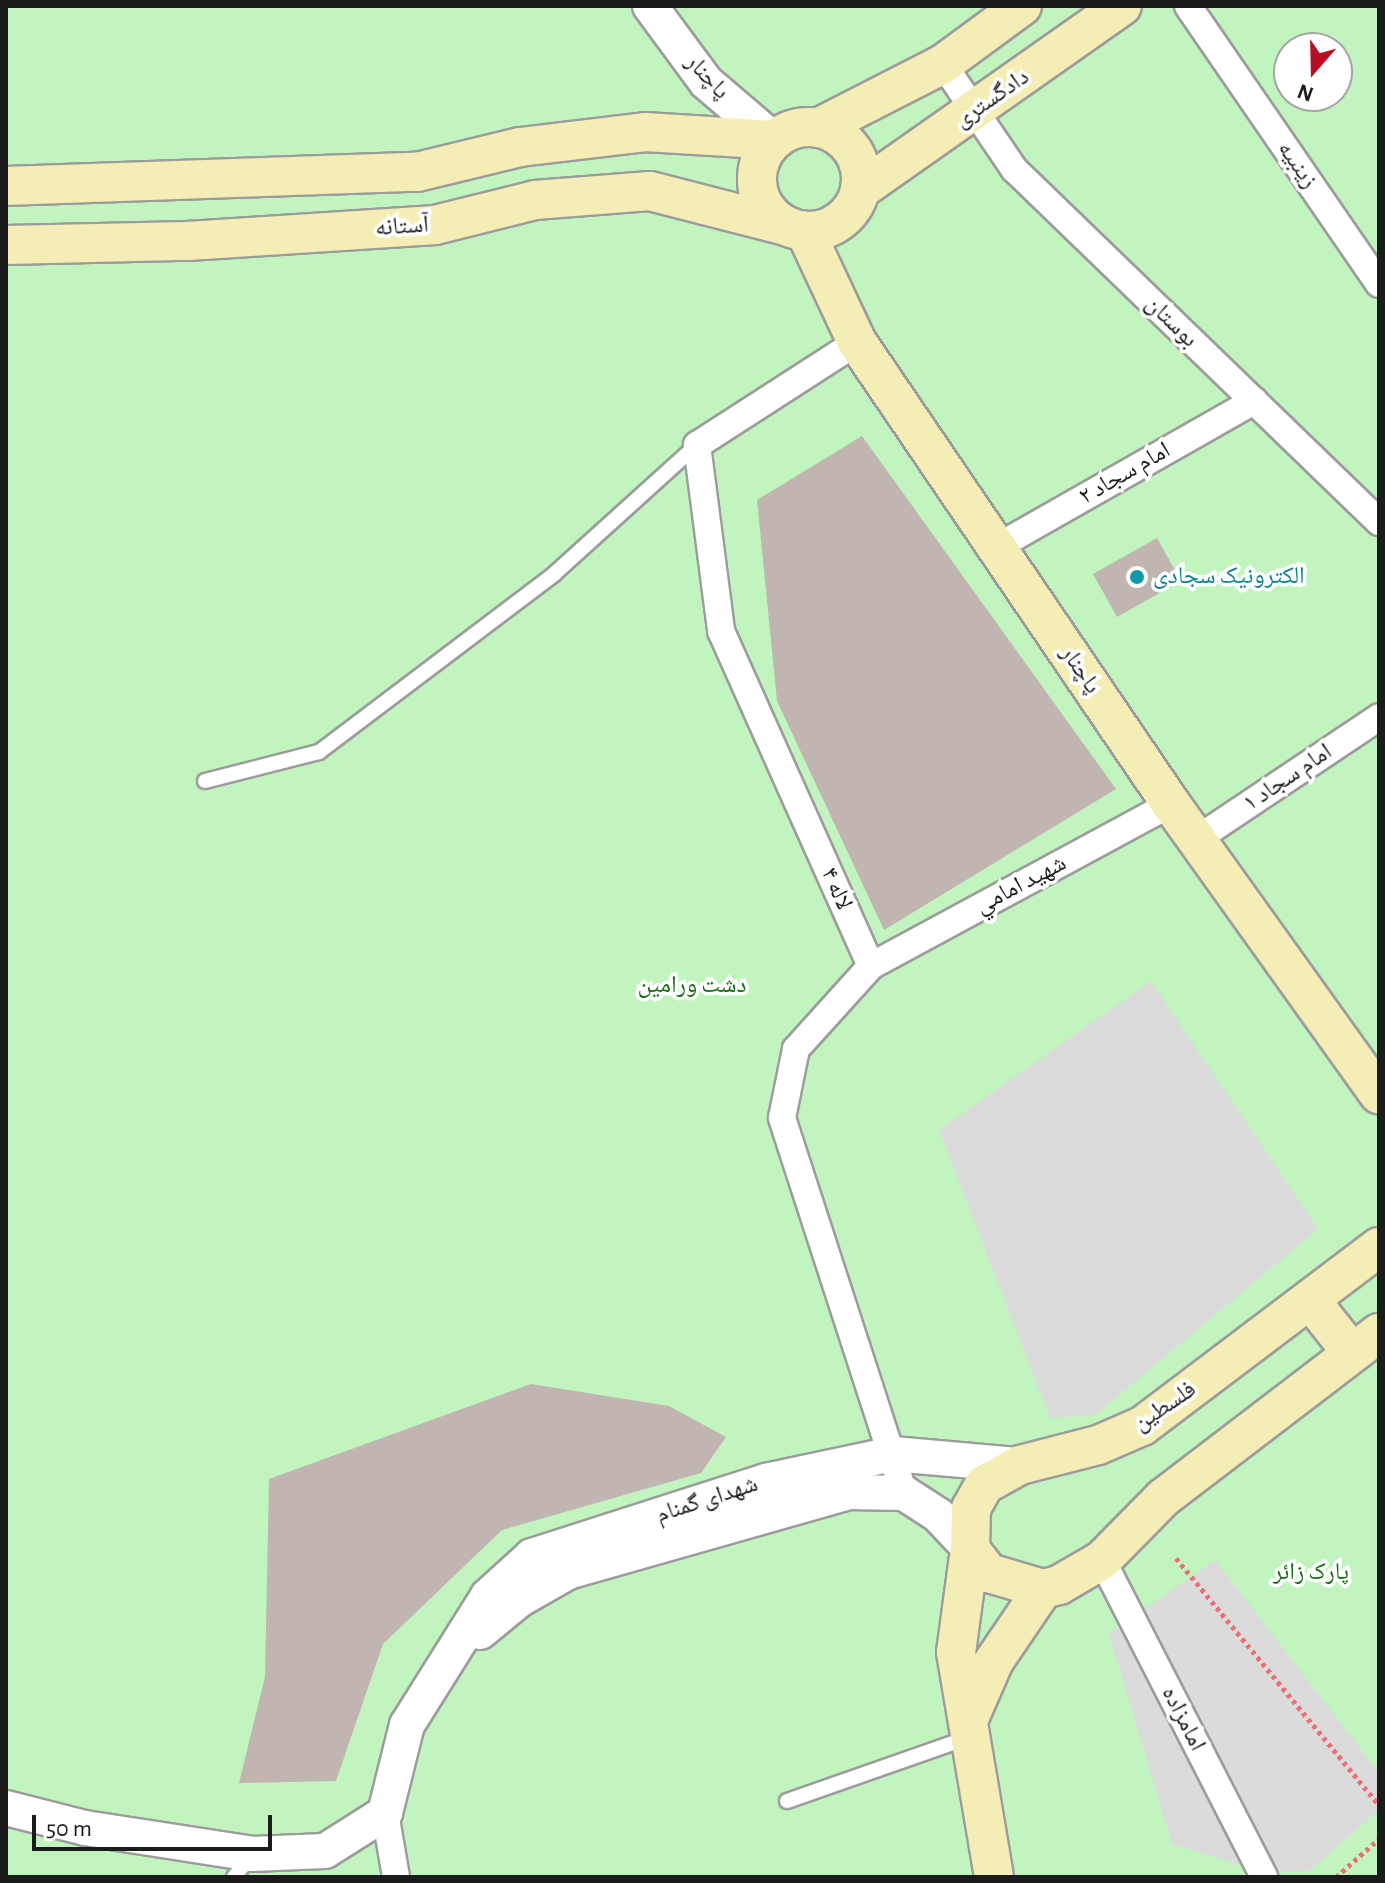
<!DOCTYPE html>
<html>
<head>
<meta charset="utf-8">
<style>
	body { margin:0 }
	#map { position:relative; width:1385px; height:1883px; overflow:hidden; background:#ece6e1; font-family:"Alegreya Sans","Noto Naskh Arabic",sans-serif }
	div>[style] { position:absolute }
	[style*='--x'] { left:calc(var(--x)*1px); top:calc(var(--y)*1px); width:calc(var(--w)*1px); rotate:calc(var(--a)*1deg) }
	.park>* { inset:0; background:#c2f4bf }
	.parking>* { inset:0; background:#dbdbdb }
	.building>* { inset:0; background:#c0b5b1 }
	.path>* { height:5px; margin-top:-2.5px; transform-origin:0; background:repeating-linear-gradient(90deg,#ef6e73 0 4px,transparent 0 8px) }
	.roads { filter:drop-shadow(2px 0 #9c9c9c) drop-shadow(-2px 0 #9c9c9c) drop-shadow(0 2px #9c9c9c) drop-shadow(0 -2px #9c9c9c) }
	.service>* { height:14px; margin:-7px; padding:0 7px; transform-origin:7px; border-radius:7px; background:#fff }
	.minor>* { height:26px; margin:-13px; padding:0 13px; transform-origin:13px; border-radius:13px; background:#fff }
	.tertiary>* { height:34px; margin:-17px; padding:0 17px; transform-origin:17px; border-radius:17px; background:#fff }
	.secondary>* { height:38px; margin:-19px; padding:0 19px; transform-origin:19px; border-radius:19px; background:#f4eeb6 }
	.secondary>.ring { margin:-19px; padding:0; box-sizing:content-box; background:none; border:38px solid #f4eeb6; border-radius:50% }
	.dots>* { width:22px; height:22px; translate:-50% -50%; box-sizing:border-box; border:4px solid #fff; border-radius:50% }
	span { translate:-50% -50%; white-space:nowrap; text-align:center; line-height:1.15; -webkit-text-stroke:7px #fff; paint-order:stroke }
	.street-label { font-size:24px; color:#1b1b1b }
	.culture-label { font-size:24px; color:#0d838f }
	.left { translate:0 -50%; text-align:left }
	.park-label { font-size:24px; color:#176f12 }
	.frame { position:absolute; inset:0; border:8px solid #1b1b1b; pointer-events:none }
	.north { position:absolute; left:1273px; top:32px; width:80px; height:80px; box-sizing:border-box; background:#fff; border:2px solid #a4a4a4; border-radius:50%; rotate:200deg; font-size:22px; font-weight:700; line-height:32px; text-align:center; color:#1b1b1b }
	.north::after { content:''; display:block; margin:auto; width:28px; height:36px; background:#b70e25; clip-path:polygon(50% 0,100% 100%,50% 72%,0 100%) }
	.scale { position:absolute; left:32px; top:1815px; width:240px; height:36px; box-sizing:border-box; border:4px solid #1b1b1b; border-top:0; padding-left:10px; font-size:24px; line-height:28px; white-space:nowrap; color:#1b1b1b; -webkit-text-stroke:6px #fff; paint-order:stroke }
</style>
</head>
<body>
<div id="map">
	<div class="park">
		<div style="clip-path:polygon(evenodd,6px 6px,1379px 6px,1379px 1877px,6px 1877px,6px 6px,1289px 48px,1337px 48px,1337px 96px,1289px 96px,1289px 48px)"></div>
	</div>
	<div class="parking">
		<div style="clip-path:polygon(1151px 981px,1318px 1229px,1095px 1415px,1050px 1418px,939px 1130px)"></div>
		<div style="clip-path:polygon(1215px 1560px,1379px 1773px,1379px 1810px,1309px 1871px,1262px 1872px,1172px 1844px,1109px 1634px)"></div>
	</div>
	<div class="building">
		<div style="clip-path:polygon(862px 436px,1116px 789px,884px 930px,777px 701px,757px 500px)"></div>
		<div style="clip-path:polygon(1157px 538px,1181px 581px,1117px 617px,1093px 574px)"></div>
		<div style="clip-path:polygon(531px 1384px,669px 1406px,726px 1437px,701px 1473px,502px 1530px,383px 1644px,336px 1781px,239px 1783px,265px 1677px,269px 1479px)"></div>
	</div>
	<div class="path">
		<div style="--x:1176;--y:1558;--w:320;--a:50.6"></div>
		<div style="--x:1336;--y:1877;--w:57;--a:-41.5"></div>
	</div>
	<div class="roads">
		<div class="service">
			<div style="--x:205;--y:781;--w:118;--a:-14.3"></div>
			<div style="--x:319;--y:752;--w:295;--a:-37.1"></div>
			<div style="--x:554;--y:574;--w:193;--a:-42.1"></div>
			<div style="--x:787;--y:1801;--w:194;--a:-19.3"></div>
			<div style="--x:234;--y:1877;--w:28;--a:-51"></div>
		</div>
		<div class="minor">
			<div style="--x:1188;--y:6;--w:337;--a:55.5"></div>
			<div style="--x:943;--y:64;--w:127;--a:55.9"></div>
			<div style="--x:1014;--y:169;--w:508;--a:44.04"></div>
			<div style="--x:857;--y:342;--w:190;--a:147.2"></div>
			<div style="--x:697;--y:445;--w:188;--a:82.6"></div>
			<div style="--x:721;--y:631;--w:367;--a:65.9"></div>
			<div style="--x:871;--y:966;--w:112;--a:132.1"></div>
			<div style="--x:796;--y:1049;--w:70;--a:101.5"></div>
			<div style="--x:782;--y:1118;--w:394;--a:72"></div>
			<div style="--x:997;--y:547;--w:296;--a:-29.6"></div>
			<div style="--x:1197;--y:839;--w:219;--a:-33.8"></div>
			<div style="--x:871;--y:966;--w:341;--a:-28.4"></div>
			<div style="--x:1102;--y:1560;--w:356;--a:62.9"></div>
			<div style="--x:385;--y:1813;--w:65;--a:80.2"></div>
		</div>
		<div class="tertiary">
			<div style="--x:650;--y:6;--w:94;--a:53.6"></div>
			<div style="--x:706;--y:82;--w:89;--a:40.5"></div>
			<div style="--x:480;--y:1632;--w:50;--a:-39.4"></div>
			<div style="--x:519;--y:1600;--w:56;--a:-29.7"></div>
			<div style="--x:568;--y:1572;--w:291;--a:-15.9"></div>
			<div style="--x:848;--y:1492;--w:56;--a:1"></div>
			<div style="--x:904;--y:1493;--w:40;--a:32.9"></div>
			<div style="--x:938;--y:1515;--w:47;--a:46.7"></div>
			<div style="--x:6;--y:1808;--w:81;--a:14.2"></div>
			<div style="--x:85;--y:1828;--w:169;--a:8.8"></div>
			<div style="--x:252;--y:1854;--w:73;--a:-2.4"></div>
			<div style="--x:325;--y:1851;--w:71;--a:-32.3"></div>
			<div style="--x:385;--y:1813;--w:91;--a:-76"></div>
			<div style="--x:407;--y:1725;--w:152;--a:-57.9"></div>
			<div style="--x:488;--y:1596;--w:59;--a:-42.3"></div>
			<div style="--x:532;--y:1556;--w:246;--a:-17.8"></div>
			<div style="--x:766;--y:1481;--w:130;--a:-12"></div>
			<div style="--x:893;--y:1454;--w:127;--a:5"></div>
		</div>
		<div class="secondary">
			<div class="ring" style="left:757px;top:127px;width:66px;height:66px"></div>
			<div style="--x:818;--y:128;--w:140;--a:-27.1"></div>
			<div style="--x:943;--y:64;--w:98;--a:-36.3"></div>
			<div style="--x:6;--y:186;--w:411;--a:-2"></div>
			<div style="--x:417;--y:172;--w:106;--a:-13.6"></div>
			<div style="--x:520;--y:147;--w:126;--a:-6.8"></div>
			<div style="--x:645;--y:132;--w:129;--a:3.5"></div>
			<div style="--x:860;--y:190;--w:320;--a:-35.1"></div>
			<div style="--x:805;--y:231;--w:123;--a:64.9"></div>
			<div style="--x:857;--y:342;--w:559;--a:55.8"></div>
			<div style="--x:1171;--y:804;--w:357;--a:54.4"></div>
			<div style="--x:6;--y:245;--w:182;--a:-1.3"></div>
			<div style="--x:188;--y:241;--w:248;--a:-3.7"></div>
			<div style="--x:435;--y:225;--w:103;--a:-14"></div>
			<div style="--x:535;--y:200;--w:115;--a:-4.5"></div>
			<div style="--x:650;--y:191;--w:145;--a:14.4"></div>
			<div style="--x:1379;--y:1247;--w:297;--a:142.9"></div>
			<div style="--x:1142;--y:1426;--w:48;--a:156.6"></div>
			<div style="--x:1098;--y:1445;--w:81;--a:165.6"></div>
			<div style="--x:1020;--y:1465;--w:41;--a:150.9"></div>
			<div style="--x:984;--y:1485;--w:26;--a:119"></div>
			<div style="--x:971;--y:1508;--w:41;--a:91.4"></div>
			<div style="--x:970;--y:1549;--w:31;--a:52"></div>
			<div style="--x:989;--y:1573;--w:56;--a:16.5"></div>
			<div style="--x:1043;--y:1589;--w:16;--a:-14"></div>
			<div style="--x:1059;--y:1585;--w:50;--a:-30.2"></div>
			<div style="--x:1102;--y:1560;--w:87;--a:-45.5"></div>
			<div style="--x:1163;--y:1498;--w:272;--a:-37.4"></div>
			<div style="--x:1311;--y:1301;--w:66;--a:51.7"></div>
			<div style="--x:970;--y:1549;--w:104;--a:97.7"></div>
			<div style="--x:956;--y:1652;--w:228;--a:80.4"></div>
			<div style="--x:968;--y:1721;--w:65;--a:-66.6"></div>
			<div style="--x:994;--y:1661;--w:87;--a:-55.8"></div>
		</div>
	</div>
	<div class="dots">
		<div style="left:1137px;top:577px;background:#0f9aa8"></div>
	</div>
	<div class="street-label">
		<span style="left:707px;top:77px;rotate:47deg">پاچنار</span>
		<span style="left:992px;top:99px;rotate:-35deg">دادگستری</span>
		<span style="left:1297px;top:165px;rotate:55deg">زينبيه</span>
		<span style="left:402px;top:227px;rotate:-4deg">آستانه</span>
		<span style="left:1171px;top:322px;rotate:44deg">بوستان</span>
		<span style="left:1125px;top:474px;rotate:-30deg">امام سجاد ۲</span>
		<span style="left:1080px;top:670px;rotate:56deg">پاچنار</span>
		<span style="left:1288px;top:778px;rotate:-34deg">امام سجاد ۱</span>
		<span style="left:1021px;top:885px;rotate:-28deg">شهيد امامي</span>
		<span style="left:836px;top:889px;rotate:66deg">لاله ۴</span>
		<span style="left:1165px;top:1407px;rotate:-34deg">فلسطین</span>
		<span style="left:707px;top:1500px;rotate:-18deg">شهدای گمنام</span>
		<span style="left:1183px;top:1719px;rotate:63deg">امامزاده</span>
	</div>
	<div class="culture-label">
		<span class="left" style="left:1153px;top:577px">الکترونیک سجادی</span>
	</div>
	<div class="park-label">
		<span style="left:692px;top:986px">دشت ورامین</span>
		<span style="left:1311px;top:1573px">پارک زائر</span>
	</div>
	<div class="frame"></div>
	<div class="north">N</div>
	<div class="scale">50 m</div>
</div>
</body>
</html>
